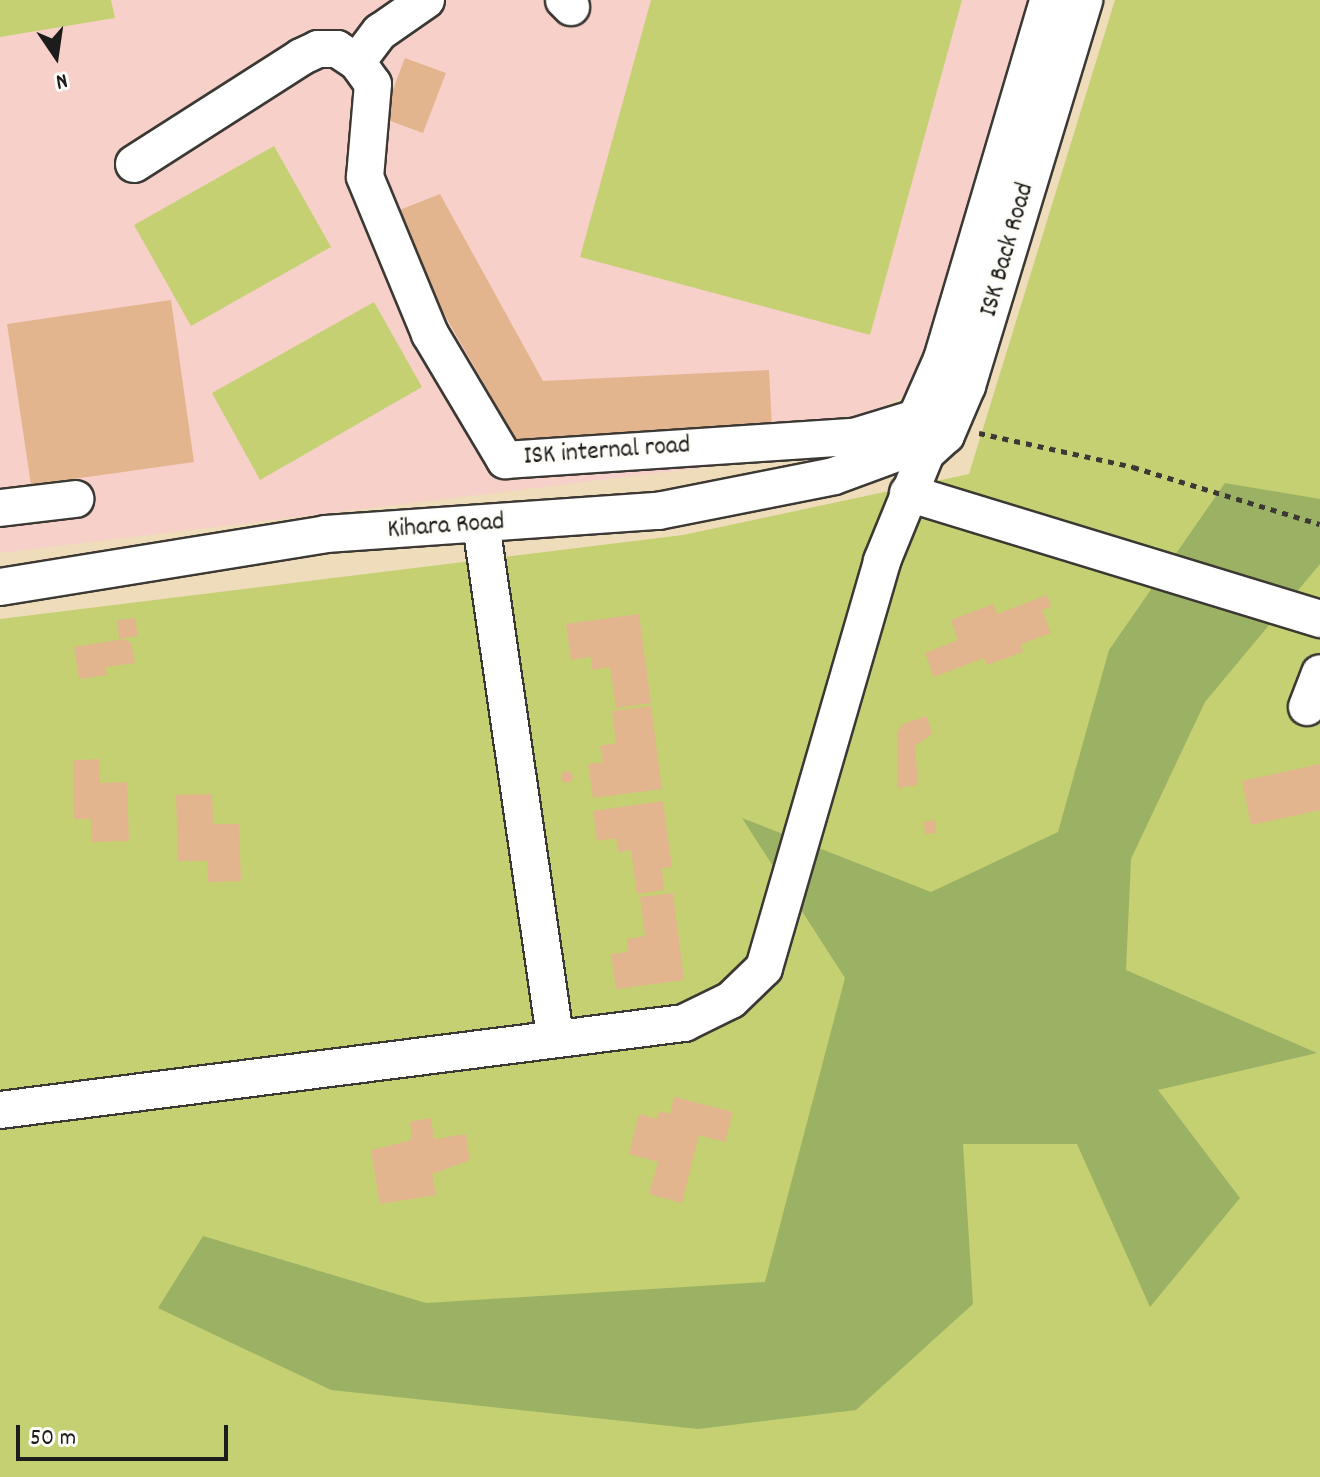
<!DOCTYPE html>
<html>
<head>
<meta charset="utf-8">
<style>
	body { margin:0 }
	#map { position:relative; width:1320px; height:1477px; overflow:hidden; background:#efdcba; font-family:Dekko,sans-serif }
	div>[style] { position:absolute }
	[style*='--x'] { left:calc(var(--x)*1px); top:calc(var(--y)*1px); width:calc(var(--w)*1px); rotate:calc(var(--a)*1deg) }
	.built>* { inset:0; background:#f7d0c9 }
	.green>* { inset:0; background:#c4d072 }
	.forest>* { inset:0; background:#9bb264 }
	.building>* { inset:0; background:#e3b58e }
	.round { border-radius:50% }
	.path>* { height:5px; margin-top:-2.5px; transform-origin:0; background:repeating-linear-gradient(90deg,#3c3934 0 6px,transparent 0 12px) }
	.roads { filter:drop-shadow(2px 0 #3c3934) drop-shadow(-2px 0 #3c3934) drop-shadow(0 2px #3c3934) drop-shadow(0 -2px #3c3934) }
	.minor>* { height:36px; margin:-18px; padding:0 18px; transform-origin:18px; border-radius:18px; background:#fff }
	span { translate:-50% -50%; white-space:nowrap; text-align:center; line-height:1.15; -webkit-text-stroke:6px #fdfcf7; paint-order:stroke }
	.street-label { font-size:26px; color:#1c1c1c }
	.north { position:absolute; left:16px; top:16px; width:80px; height:80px; -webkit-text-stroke:6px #fdfcf7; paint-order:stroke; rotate:167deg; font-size:22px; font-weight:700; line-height:32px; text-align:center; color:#1c1c1c }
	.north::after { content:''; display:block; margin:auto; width:28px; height:36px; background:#1c1c1c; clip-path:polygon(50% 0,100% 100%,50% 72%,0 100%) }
	.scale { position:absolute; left:16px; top:1425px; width:212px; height:36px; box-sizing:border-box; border:4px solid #1c1c1c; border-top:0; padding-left:10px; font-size:24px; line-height:28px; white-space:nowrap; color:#1c1c1c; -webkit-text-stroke:6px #fdfcf7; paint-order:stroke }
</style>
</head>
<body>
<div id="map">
	<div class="built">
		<div style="clip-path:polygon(0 0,1030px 0,911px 392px,857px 421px,819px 421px,823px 453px,0 553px)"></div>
	</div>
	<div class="green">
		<div style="clip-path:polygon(0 0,111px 0,115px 18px,0 37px)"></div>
		<div style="clip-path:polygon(651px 0,962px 0,870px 335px,580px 257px)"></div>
		<div style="clip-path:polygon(1115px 0,1320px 0,1320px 1477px,0 1477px,0 619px,683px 535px,969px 474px)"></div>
		<div style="clip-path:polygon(274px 146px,331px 247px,191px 326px,134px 225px)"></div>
		<div style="clip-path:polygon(374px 302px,422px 387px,260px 480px,212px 393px)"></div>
	</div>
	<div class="forest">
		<div style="clip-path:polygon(1225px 483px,1320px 499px,1320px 564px,1205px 702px,1131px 859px,1126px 970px,1317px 1053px,1158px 1090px,1240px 1198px,1150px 1307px,1077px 1144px,963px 1144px,973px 1304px,856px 1410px,698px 1429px,331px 1390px,158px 1308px,203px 1236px,426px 1303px,765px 1282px,845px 978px,742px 818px,931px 892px,1058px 832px,1109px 650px)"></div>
	</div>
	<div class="building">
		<div style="clip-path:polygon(405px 58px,446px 73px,423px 133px,382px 118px)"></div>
		<div style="clip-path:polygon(440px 194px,543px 381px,769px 370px,772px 427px,517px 441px,387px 215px)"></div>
		<div style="clip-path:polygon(171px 300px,194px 462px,31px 485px,7px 324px)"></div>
		<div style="clip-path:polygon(1047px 595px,1051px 607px,1042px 610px,1051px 633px,1021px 644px,1023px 652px,987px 665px,984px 658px,934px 677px,925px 653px,958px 640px,951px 620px,993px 604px,997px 614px)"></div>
		<div style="clip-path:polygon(639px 614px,651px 703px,616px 708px,610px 667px,592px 670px,591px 657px,571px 660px,566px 624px)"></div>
		<div style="clip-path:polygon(135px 618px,138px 636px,119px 639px,117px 620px)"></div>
		<div style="clip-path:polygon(124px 639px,131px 643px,135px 663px,105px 667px,107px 675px,79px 679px,74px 647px)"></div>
		<div style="clip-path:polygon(651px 706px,662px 789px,593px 798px,588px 764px,603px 762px,600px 746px,616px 743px,612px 711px)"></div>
		<div style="clip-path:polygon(927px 716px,932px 734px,915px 746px,918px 785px,897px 788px,897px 732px,903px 724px)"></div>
		<div style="clip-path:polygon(99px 759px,100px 783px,127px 782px,129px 841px,92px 842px,91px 819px,74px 819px,73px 760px)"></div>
		<div style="clip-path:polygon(1320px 764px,1320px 810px,1251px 825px,1242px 781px)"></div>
		<div class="round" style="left:561px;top:771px;width:12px;height:12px"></div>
		<div style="clip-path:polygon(212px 794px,213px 824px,239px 824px,241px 881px,208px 882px,207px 861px,178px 861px,176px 795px)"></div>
		<div style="clip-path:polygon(663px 801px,672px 867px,662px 868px,664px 890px,637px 894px,631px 850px,618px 852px,616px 838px,597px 841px,593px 811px)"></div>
		<div style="clip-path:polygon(935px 820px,936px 833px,925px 834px,924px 822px)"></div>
		<div style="clip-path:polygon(673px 893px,684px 980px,616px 989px,611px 954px,628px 952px,627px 939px,645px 936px,640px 897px)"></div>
		<div style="clip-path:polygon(674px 1097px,733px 1112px,725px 1142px,699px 1135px,682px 1203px,649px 1194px,658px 1162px,629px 1154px,639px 1114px,657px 1119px,659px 1111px,670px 1114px)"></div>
		<div style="clip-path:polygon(431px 1118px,434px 1139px,466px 1134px,470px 1160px,432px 1174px,436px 1195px,380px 1204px,371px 1150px,412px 1140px,410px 1122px)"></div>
	</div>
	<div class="path">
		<div style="--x:979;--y:433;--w:158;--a:12.4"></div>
		<div style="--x:1133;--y:467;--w:195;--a:17"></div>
	</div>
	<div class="roads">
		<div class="minor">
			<div style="--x:564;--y:0;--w:10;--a:45"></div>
			<div style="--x:357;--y:62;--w:38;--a:-53"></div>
			<div style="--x:380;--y:32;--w:56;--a:-34.8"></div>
			<div style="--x:134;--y:164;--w:198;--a:-32.6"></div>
			<div style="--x:301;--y:57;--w:19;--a:-25"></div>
			<div style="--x:318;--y:49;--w:19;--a:0"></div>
			<div style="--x:337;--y:49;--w:24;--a:33"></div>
			<div style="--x:357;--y:62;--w:27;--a:54"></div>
			<div style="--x:373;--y:84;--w:93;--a:94.9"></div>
			<div style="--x:365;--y:177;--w:170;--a:67.5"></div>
			<div style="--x:430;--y:334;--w:147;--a:59.2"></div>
			<div style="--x:505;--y:460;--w:350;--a:-3.8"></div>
			<div style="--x:854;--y:437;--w:65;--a:-17"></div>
			<div style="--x:916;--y:418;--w:64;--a:-66.2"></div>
			<div style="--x:942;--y:359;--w:374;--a:-73.5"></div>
			<div style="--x:908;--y:493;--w:431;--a:17"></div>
			<div style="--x:0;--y:508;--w:76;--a:-6.8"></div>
			<div style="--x:481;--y:524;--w:517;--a:81.78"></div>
			<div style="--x:0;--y:587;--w:330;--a:-9.2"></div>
			<div style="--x:326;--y:534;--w:333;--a:-4"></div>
			<div style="--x:658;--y:511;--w:179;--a:-11.2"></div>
			<div style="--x:834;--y:476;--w:84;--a:-20.2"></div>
			<div style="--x:913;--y:447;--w:14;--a:25"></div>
			<div style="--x:926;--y:453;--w:27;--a:-42"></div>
			<div style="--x:946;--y:435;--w:53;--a:-66.8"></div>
			<div style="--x:967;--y:386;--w:403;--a:-73.1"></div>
			<div style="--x:1307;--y:707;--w:36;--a:-69"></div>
			<div style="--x:0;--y:1110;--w:690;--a:-7.25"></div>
			<div style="--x:684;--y:1023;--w:52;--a:-26.1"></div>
			<div style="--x:731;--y:1000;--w:46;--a:-44.1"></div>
			<div style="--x:764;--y:968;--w:424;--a:-73.8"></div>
			<div style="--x:882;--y:561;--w:117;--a:-67.8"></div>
		</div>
	</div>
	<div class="street-label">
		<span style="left:1008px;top:250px;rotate:-74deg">ISK Back Road</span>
		<span style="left:607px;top:452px;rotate:-4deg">ISK internal road</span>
		<span style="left:446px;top:527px;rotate:-4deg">Kihara Road</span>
	</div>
	<div class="north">N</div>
	<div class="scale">50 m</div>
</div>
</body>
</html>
